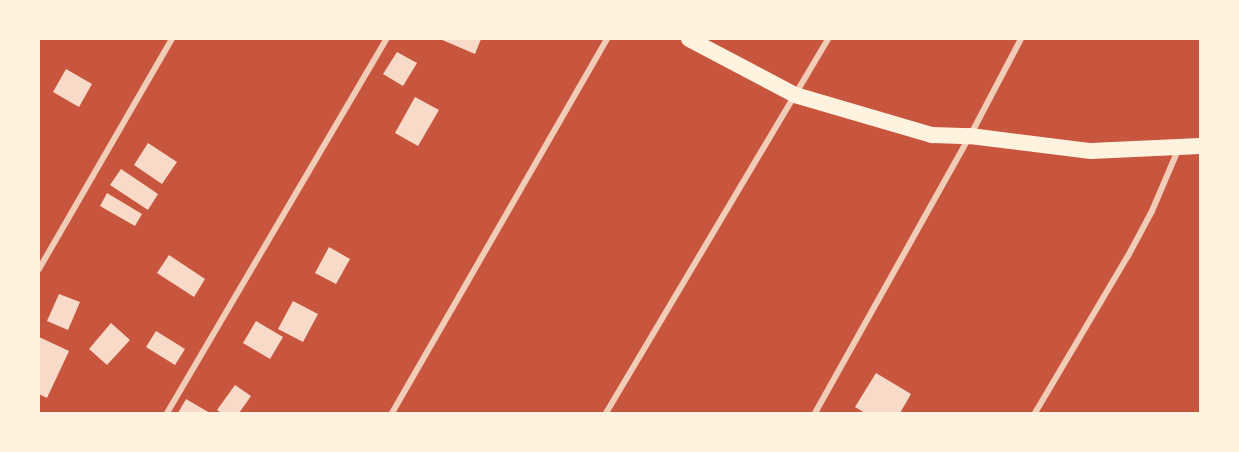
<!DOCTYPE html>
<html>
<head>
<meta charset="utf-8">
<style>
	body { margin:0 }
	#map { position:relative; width:1239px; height:452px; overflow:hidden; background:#c8553d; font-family:Barlow,sans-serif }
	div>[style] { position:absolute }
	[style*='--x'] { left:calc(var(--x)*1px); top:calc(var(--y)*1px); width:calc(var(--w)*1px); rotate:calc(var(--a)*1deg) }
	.building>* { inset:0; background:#f7dbc8 }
	.minor>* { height:6px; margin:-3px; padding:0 3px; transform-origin:3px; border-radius:3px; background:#f1ccb7 }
	.trunk>* { height:16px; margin:-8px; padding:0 8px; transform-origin:8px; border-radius:8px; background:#fff3e0 }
	span { translate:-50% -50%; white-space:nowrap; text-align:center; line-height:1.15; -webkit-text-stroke:4.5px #fff3e0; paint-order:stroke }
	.frame { position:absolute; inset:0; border:40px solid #fff3e0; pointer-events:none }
</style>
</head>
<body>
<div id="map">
	<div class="building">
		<div style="clip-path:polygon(440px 39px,481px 39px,475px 54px)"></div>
		<div style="clip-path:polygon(397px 52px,417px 63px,403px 86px,383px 74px)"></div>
		<div style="clip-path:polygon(66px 69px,92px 84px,79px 107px,53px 92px)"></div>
		<div style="clip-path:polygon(415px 97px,439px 110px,418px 146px,395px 133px)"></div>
		<div style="clip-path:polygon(148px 143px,177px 162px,162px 184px,134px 165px)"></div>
		<div style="clip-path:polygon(121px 169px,158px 194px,148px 210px,110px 185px)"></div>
		<div style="clip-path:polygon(107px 193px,142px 214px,135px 226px,100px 206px)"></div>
		<div style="clip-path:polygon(329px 247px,350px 259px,336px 284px,315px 273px)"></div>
		<div style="clip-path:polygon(169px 255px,205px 279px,194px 297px,157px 273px)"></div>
		<div style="clip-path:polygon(59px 294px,80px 302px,68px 330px,47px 321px)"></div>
		<div style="clip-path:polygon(293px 301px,318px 314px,303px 342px,278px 329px)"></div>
		<div style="clip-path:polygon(256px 321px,283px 337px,270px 359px,243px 343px)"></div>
		<div style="clip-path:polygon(111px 323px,130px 340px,107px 365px,89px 349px)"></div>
		<div style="clip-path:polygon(156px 331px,185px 349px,175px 365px,146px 347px)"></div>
		<div style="clip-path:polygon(39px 337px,69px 351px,47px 398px,39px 394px)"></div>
		<div style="clip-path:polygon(876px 373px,911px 394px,900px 413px,865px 413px,855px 407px)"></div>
		<div style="clip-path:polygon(235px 385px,251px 396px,239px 413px,221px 413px,217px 410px)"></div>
		<div style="clip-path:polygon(186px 399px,210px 413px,178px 413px)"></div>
	</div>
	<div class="minor">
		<div style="--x:39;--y:269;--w:266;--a:-60"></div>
		<div style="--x:167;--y:413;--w:433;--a:-59.6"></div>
		<div style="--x:392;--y:413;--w:431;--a:-60.1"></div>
		<div style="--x:606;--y:413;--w:435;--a:-59.3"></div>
		<div style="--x:815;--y:413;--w:317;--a:-60.8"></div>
		<div style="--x:970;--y:136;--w:110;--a:-62.3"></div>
		<div style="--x:1035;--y:413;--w:182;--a:-59.4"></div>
		<div style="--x:1128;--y:256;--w:51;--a:-61.9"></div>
		<div style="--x:1152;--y:211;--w:66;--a:-66.9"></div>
	</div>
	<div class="trunk">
		<div style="--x:689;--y:39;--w:120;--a:27.8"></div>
		<div style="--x:795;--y:95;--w:143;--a:16.3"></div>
		<div style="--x:932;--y:135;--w:38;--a:2"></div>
		<div style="--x:970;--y:136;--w:122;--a:7.1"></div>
		<div style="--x:1091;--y:151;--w:109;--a:-2.6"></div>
	</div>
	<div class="frame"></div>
</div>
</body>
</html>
